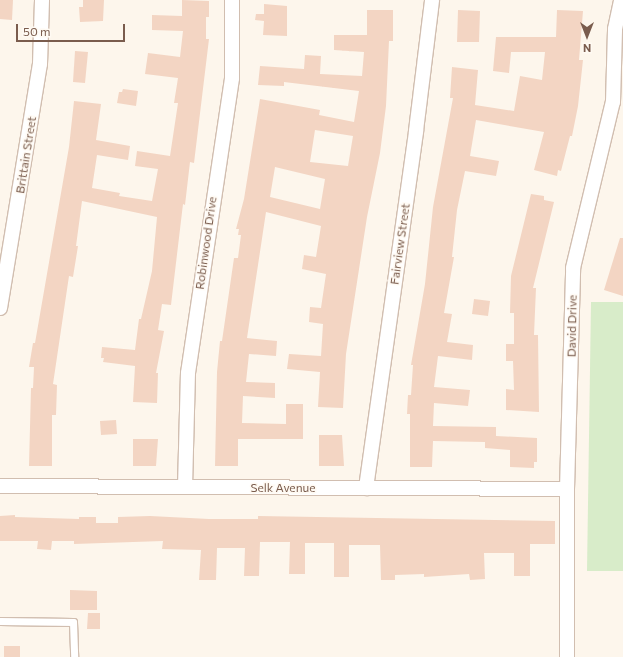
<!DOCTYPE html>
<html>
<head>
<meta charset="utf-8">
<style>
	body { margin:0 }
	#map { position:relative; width:623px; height:657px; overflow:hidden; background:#fdf6ec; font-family:Commissioner,sans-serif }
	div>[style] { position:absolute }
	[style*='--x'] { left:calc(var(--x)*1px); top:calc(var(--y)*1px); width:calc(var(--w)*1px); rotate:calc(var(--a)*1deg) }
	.green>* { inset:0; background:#d8ecc9 }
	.building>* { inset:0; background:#f3d5c3 }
	.roads { filter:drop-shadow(1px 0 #d1beb0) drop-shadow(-1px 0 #d1beb0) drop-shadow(0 1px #d1beb0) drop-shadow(0 -1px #d1beb0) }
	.service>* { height:7px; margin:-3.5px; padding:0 3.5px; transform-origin:3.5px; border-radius:3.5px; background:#fff }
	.minor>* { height:14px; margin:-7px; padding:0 7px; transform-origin:7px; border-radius:7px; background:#fff }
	span { translate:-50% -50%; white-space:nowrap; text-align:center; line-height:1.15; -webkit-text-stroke:3px #fffaf3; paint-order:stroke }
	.street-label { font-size:12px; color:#7a5c4d }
	.north { position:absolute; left:567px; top:16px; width:40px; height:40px; -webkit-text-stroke:3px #fffaf3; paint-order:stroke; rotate:180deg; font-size:11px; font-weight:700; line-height:16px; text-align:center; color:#7a5c4d }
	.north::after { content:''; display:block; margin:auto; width:14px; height:18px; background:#7a5c4d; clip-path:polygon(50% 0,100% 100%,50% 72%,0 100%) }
	.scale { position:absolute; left:16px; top:24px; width:109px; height:18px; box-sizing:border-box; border:2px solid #7a5c4d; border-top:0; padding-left:5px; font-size:12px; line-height:14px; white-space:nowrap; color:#7a5c4d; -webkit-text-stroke:3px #fffaf3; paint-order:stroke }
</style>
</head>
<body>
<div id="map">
	<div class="green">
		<div style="clip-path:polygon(591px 302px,623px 302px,623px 571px,587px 571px)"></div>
	</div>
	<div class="building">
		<div style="clip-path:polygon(0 0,13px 0,12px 20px,0 19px)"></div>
		<div style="clip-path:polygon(83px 0,104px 0,103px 21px,80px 22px,79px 7px,83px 7px)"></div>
		<div style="clip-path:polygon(182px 0,209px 1px,209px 17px,206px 17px,206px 39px,209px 39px,194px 163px,190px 162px,185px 205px,183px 204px,171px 305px,162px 304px,158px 330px,164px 331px,156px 373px,158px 373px,157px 403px,133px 402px,135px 366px,103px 362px,104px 358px,101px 358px,102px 347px,135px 350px,139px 319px,141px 319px,152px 271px,157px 217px,82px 201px,76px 246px,78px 246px,73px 277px,69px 276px,53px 384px,57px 385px,56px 415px,52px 415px,52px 466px,29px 466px,31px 388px,33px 388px,34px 367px,29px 367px,33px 343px,35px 343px,69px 147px,74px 101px,101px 104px,96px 140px,130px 146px,128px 160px,97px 155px,92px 188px,120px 193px,119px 196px,152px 201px,158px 169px,135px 166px,137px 151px,170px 156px,178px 103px,174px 103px,178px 78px,145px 74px,148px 53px,180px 57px,183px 31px,152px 30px,152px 15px,182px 16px)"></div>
		<div style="clip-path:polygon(264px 4px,287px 6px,287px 36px,263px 35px,264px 21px,255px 20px,256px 14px,264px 14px)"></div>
		<div style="clip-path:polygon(evenodd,367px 10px,393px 10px,393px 41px,389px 41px,386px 106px,380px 153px,367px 217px,346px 354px,343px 408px,318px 407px,320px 372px,287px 369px,289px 354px,321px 356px,323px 324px,309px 322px,310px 307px,321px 308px,326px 274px,302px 269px,304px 255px,316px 257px,321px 226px,266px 212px,247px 338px,277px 341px,276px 356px,249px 354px,246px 382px,275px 383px,275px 398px,243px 396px,242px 423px,286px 424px,286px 404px,303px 404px,303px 439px,238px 439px,238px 466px,215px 466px,217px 372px,220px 341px,222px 341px,234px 258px,238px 258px,241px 235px,238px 235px,239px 229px,236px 229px,244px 199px,260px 99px,320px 110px,319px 115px,354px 122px,359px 91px,284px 82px,284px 86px,258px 85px,260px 66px,304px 69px,305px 55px,321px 56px,320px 74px,362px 76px,364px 52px,334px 50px,334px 35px,367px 35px,367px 10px,315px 130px,353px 136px,348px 166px,310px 162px,315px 130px,367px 10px,275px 167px,325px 179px,320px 209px,270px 197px,275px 167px)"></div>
		<div style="clip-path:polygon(458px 10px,480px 11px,479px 42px,457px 42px)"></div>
		<div style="clip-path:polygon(557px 10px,583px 11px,579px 60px,583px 60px,578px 106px,572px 136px,570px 136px,561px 171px,558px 170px,557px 176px,534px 170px,544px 132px,476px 120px,470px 156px,499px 161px,496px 176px,465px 171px,457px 210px,452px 257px,454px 257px,444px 313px,452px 314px,447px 342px,473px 345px,472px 360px,438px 356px,434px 387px,470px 390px,468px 406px,434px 403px,433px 426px,496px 427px,496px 436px,537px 438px,537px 462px,534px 462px,534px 468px,510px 467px,510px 450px,485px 448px,485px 442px,433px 441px,432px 467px,410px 467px,410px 414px,407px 414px,408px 395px,411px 395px,413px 365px,411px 365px,425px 284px,433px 207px,453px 98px,450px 98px,452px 67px,478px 70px,475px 105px,514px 111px,520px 76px,542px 80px,545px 52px,511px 52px,509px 73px,493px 71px,496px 37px,556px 37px)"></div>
		<div style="clip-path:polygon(75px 51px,88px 52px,85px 83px,73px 82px)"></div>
		<div style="clip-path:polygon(123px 89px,138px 91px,136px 106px,117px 103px,119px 92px,122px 92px)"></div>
		<div style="clip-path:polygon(531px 194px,544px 196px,544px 200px,554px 202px,533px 288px,536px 288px,534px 335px,538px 335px,539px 412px,506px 410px,506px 389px,514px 390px,513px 361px,506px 361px,506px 344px,514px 344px,514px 313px,510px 313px,511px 276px)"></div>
		<div style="clip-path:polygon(620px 238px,623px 238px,623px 296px,604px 290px)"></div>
		<div style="clip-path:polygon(474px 299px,490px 301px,488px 316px,472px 314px)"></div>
		<div style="clip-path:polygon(116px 420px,117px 434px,101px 435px,100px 421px)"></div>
		<div style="clip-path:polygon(319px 435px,342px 435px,344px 466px,319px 466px)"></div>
		<div style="clip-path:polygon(133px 439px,158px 439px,156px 466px,133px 466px)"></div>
		<div style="clip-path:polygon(15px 515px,15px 517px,79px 519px,79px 517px,96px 517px,96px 523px,118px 523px,118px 517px,150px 516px,209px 519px,258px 519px,258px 516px,555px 521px,555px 544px,530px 544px,530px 576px,514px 576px,514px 553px,484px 553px,485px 579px,470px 580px,469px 574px,424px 577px,424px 574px,395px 575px,395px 580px,381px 580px,380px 545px,349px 545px,349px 577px,334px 577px,334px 543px,305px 543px,305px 574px,289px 574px,290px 542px,260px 542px,259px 576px,244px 576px,245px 548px,217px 548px,216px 580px,199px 580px,201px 550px,162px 549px,163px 541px,74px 544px,74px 541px,52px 541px,51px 550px,37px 549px,38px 541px,0 541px,0 516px)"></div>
		<div style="clip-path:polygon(70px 590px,97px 591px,97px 610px,70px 610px)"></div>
		<div style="clip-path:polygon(88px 613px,100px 613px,100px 629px,87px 629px)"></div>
		<div style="clip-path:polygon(4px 646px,20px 646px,20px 657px,4px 657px)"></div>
	</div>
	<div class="roads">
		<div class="service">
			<div style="--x:0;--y:621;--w:73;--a:0.8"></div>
			<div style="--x:73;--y:622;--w:35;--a:88"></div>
		</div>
		<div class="minor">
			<div style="--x:0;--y:308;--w:247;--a:-80.7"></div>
			<div style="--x:40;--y:64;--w:64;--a:-88.2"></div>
			<div style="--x:0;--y:486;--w:567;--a:0.3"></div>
			<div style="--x:185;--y:487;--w:114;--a:-88.5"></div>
			<div style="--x:188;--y:373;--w:298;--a:-81.5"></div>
			<div style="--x:232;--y:78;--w:78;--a:-90"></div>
			<div style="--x:366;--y:488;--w:360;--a:-82"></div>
			<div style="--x:416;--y:131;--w:132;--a:-83"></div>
			<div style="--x:567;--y:657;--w:168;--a:-90"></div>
			<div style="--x:567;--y:489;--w:221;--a:-88.4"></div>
			<div style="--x:573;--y:268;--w:171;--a:-76.5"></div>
			<div style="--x:613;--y:102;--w:73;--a:-88.4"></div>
			<div style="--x:615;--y:29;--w:30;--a:-78"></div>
		</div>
	</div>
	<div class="street-label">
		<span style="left:26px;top:155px;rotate:-81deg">Brittain Street</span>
		<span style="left:206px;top:243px;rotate:-82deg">Robinwood Drive</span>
		<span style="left:400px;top:244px;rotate:-82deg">Fairview Street</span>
		<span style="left:572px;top:326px;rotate:-89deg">David Drive</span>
		<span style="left:283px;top:488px">Selk Avenue</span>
	</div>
	<div class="north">N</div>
	<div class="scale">50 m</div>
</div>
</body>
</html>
